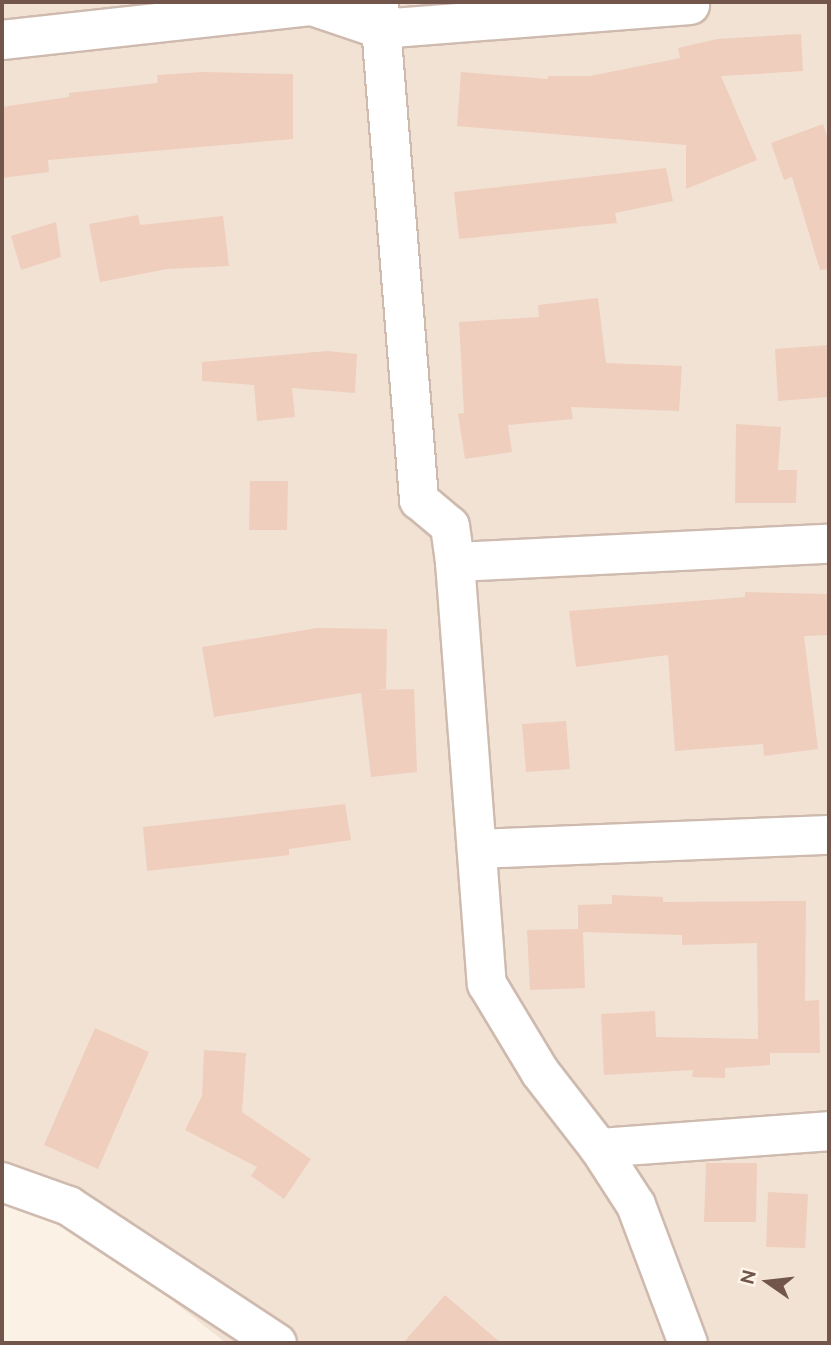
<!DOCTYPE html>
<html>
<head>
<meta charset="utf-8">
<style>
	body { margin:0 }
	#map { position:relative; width:831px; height:1345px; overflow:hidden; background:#fbf1e4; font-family:Ubuntu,sans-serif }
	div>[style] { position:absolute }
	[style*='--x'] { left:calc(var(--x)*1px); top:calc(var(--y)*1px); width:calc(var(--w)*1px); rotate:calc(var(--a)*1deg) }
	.residential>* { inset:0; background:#f2e2d3 }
	.building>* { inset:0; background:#efcebd }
	.roads { filter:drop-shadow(2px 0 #cebaae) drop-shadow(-2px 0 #cebaae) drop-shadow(0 2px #cebaae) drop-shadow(0 -2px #cebaae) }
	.minor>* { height:38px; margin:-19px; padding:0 19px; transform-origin:19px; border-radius:19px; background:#fff }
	span { translate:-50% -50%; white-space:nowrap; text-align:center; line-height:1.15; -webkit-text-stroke:5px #fef5ea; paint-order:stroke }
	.frame { position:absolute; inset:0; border:4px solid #72564b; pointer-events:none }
	.north { position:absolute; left:733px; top:1247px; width:70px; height:70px; -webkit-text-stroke:5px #fef5ea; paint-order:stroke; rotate:284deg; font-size:19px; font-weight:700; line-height:28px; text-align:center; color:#72564b }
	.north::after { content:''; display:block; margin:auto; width:24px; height:32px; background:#72564b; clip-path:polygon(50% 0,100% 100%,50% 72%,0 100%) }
</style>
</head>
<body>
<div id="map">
	<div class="residential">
		<div style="clip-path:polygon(2px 2px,829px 2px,829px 1343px,226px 1343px,2px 1165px)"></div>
	</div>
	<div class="building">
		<div style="clip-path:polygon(801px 34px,803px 71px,721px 76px,757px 160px,686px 189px,686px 145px,457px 126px,461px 72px,548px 79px,548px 76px,590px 76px,680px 58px,678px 48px,717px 39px)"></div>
		<div style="clip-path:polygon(203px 72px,293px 74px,293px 139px,48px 160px,49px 172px,2px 178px,2px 107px,69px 97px,69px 93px,158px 83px,157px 75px)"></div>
		<div style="clip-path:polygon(823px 124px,829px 142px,829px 269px,820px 270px,792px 177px,784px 180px,771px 143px)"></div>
		<div style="clip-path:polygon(666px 168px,673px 201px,615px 213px,617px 223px,459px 239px,454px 192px)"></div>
		<div style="clip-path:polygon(138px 215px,140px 225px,223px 216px,229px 266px,167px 269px,100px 282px,89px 224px)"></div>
		<div style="clip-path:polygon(56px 222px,61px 257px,21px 270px,11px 236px)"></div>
		<div style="clip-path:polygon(598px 298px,606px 363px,682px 366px,679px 411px,571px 407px,573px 419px,508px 425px,512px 452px,465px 459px,458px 414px,464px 413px,459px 322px,539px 317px,538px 305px)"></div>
		<div style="clip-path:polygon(829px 345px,829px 397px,778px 401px,775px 349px)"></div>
		<div style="clip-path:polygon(327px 351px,357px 354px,355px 393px,292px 388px,295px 417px,257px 421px,254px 385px,202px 381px,202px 362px)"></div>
		<div style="clip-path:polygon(736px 424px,781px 427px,778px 470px,797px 470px,796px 503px,735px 503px)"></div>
		<div style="clip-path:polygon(250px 481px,288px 481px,287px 530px,249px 530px)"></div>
		<div style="clip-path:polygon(745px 592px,829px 594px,829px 635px,804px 636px,818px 749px,764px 756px,763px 744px,675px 751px,668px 655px,576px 667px,569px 611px,745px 597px)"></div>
		<div style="clip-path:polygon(317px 628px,387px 629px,386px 689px,376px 690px,414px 689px,417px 772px,371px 777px,361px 693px,214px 717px,202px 647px)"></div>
		<div style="clip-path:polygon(566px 721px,570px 769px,526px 772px,522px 724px)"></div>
		<div style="clip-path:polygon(345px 804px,351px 840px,289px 849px,289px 855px,147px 871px,143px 827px)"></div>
		<div style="clip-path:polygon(612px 895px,663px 897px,663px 902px,806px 901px,805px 1001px,819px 1000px,820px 1053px,770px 1053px,770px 1065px,725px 1068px,725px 1078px,692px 1077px,693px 1070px,604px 1075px,601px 1014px,655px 1011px,656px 1037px,758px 1039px,757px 943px,682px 945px,682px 935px,583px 932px,585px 988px,530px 990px,527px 930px,578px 929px,578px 905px,612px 904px)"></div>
		<div style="clip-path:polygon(95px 1028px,149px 1052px,98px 1169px,44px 1145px)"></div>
		<div style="clip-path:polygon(204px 1050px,246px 1053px,242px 1112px,311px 1159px,284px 1199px,251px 1176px,257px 1167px,185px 1130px,202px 1096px)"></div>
		<div style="clip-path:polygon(706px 1163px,757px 1163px,756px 1222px,704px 1222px)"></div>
		<div style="clip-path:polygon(768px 1192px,808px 1194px,805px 1248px,766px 1247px)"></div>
		<div style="clip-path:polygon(445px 1295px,501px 1343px,403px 1343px)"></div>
	</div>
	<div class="roads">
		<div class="minor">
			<div style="--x:379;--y:2;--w:500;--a:85.4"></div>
			<div style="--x:419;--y:500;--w:40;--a:40"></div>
			<div style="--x:450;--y:526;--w:36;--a:82"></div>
			<div style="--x:455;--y:562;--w:423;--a:85.7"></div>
			<div style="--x:487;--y:984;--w:103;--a:58.9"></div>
			<div style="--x:540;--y:1072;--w:96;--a:52.2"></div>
			<div style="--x:599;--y:1148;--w:68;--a:57"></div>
			<div style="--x:636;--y:1205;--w:147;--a:69.4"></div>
			<div style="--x:2;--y:40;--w:312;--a:-6.3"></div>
			<div style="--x:312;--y:6;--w:72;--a:18.7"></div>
			<div style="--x:380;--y:29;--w:311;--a:-4.4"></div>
			<div style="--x:455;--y:562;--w:374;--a:-2.8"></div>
			<div style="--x:477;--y:849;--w:352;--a:-2.3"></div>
			<div style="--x:599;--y:1148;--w:231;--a:-4.2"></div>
			<div style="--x:2;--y:1182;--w:71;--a:19.7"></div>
			<div style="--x:69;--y:1206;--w:249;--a:33.4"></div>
		</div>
	</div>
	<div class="frame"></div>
	<div class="north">N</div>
</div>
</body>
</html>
